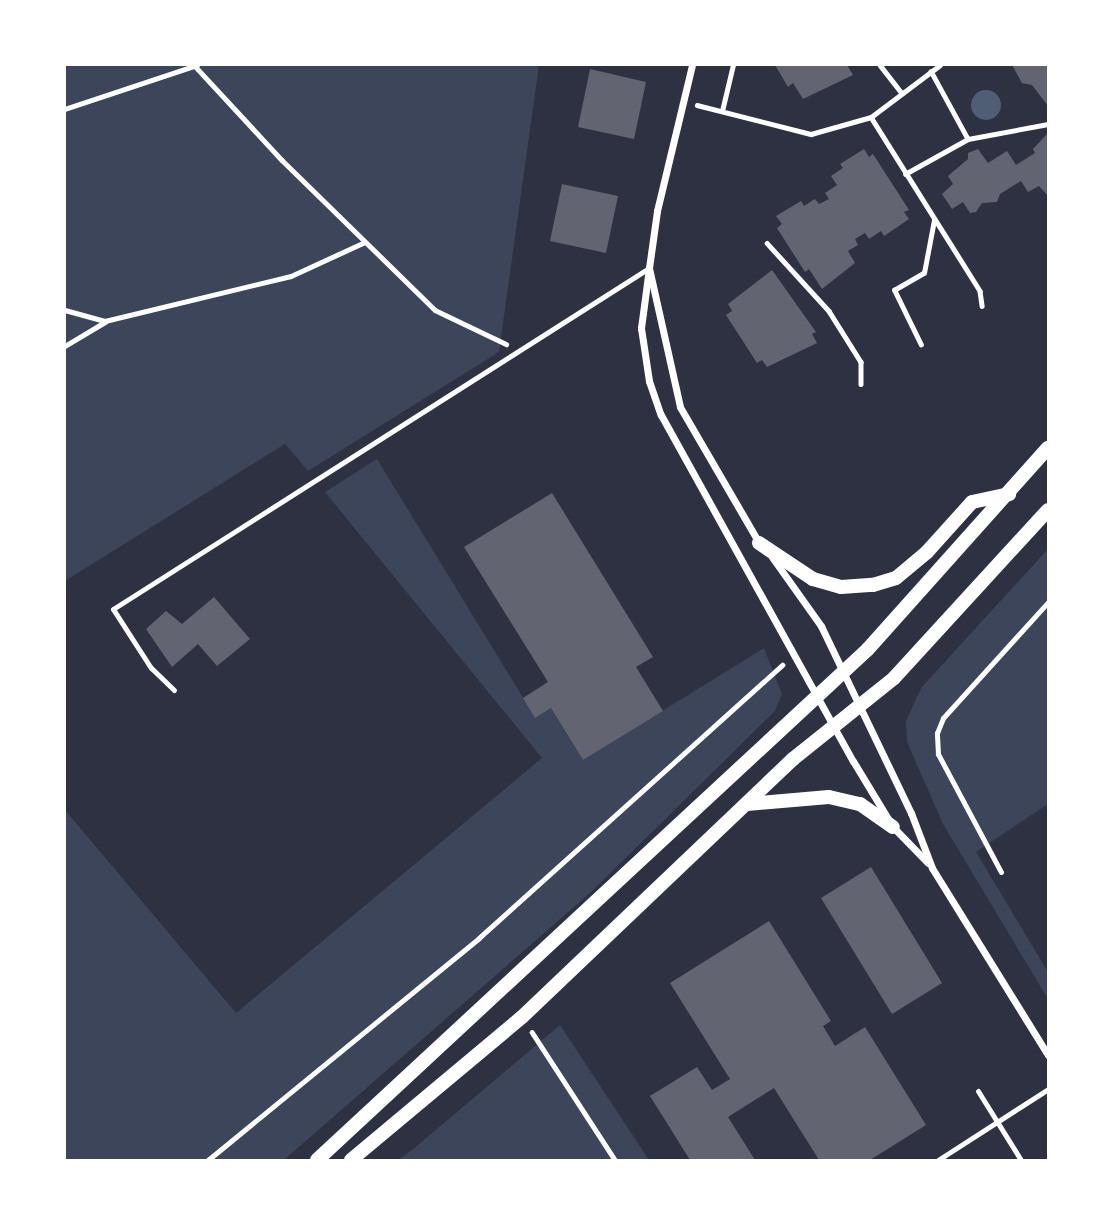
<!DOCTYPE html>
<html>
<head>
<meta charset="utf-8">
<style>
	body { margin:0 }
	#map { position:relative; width:1113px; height:1225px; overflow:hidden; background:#2d3142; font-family:Commissioner,sans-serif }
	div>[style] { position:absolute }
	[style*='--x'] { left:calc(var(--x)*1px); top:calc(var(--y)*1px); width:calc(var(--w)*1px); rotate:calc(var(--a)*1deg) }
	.green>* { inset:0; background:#3c4559 }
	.water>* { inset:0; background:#4f5d75 }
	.round { border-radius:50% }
	.building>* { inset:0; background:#626471 }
	.path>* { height:4.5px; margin:-2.25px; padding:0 2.25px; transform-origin:2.25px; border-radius:2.25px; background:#fff }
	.service>* { height:5px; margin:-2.5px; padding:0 2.5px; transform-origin:2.5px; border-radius:2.5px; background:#fff }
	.minor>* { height:7px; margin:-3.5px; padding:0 3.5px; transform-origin:3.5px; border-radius:3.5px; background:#fff }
	.secondary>* { height:14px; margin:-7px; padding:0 7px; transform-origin:7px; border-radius:7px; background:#fff }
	span { translate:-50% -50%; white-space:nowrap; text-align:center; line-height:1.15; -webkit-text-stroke:5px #fff; paint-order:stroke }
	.frame { position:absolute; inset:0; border:66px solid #fff; pointer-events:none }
</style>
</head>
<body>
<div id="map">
	<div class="green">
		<div style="clip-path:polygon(65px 65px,539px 65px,499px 352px,308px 471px,285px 444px,65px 581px)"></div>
		<div style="clip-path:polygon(377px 459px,535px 717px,551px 708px,583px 760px,764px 648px,782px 694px,775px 711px,590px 893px,284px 1160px,65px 1160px,65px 810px,236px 1013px,542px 758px,325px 492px)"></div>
		<div style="clip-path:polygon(1048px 549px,1048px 804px,976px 852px,1048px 972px,1048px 999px,943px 824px,907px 742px,906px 721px,921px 688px)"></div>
		<div style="clip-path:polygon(560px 1025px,649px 1160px,398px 1160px,412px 1150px)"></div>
	</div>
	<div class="water">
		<div class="round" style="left:971px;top:90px;width:30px;height:30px"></div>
	</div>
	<div class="building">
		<div style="clip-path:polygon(775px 65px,847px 65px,853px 75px,803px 99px,793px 83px,788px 87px)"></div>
		<div style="clip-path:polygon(1012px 65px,1048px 65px,1048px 106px,1032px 85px,1022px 83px)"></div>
		<div style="clip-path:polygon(590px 69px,646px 82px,634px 139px,578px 127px)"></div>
		<div style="clip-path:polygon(1048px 133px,1048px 196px,1039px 186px,1028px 192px,1021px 181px,1000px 194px,997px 202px,982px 203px,976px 212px,970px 213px,963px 202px,952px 209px,942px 194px,953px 184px,948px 176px,968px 159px,968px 153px,978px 149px,988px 163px,1007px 151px,1016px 165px,1035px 153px,1033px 149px)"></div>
		<div style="clip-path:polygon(864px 149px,869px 157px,873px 154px,909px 210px,904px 212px,909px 219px,884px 236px,881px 231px,869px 239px,865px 233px,855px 239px,858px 245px,848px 251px,855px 263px,822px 289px,809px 269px,805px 272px,777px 228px,782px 224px,776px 216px,801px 201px,804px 206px,815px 199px,819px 204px,829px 199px,825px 193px,837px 185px,831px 176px,843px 168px,840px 164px)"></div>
		<div style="clip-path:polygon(562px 184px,618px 196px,606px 253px,550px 241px)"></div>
		<div style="clip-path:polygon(772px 270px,816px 332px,812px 334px,817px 343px,767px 367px,762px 360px,757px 363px,726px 315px,732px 311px,728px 304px)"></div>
		<div style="clip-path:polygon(552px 493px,653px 657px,636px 667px,663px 711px,583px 760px,551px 708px,535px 718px,523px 698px,548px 682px,464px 547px)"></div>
		<div style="clip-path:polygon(214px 597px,250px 639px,217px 666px,198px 644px,172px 667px,146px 629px,166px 611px,182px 624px)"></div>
		<div style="clip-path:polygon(871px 867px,942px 983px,892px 1014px,821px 898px)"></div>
		<div style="clip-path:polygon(769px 921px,831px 1021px,823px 1026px,835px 1046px,865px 1027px,926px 1125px,870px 1160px,819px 1160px,774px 1088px,728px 1117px,755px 1160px,690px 1160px,650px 1096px,697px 1067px,712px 1090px,730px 1079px,670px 983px)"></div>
	</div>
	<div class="path">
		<div style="--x:194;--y:65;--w:129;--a:47.2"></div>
		<div style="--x:282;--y:160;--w:214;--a:44.4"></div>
		<div style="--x:435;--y:310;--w:79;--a:25.6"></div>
		<div style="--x:880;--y:65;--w:36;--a:52"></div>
		<div style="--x:931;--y:71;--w:77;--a:61.4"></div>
		<div style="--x:697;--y:105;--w:118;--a:14.3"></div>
		<div style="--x:811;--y:134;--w:62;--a:-15.8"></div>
		<div style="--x:871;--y:117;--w:86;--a:-37"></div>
		<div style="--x:65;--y:109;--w:139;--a:-18.4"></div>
		<div style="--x:722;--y:111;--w:47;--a:-76.6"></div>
		<div style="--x:871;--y:117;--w:205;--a:57.9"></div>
		<div style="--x:980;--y:291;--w:15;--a:82"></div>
		<div style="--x:905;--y:174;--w:72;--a:-29.1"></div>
		<div style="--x:968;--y:139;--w:81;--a:-10.6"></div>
		<div style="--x:767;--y:243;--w:92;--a:47.6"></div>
		<div style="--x:829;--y:311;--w:60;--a:57.9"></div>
		<div style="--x:861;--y:362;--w:22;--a:90"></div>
		<div style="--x:65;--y:310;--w:41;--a:15.4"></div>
		<div style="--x:105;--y:321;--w:191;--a:-13.6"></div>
		<div style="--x:291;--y:276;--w:81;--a:-24.7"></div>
		<div style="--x:921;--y:345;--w:61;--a:-116.1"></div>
		<div style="--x:894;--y:290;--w:34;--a:-30"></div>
		<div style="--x:924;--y:273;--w:54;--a:-79.3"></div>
		<div style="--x:65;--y:346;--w:47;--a:-31"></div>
		<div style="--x:532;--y:1032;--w:153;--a:57"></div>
		<div style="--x:208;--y:1160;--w:350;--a:-39.3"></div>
		<div style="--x:479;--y:938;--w:408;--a:-42"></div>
	</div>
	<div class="service">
		<div style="--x:174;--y:690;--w:32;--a:-136"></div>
		<div style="--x:151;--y:668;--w:70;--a:-122.8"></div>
		<div style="--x:113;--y:609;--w:635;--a:-32.46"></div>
		<div style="--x:1001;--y:872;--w:134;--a:-118.1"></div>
		<div style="--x:938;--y:754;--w:21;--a:-93"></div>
		<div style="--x:937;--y:733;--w:16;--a:-68"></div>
		<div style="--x:943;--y:718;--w:156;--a:-47.8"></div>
		<div style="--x:978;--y:1091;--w:81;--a:58.1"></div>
		<div style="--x:938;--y:1160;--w:131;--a:-32.8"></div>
	</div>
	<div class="minor">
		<div style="--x:692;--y:65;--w:150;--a:103.5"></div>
		<div style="--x:657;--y:211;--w:58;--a:98"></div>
		<div style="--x:649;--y:268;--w:61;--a:97.6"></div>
		<div style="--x:641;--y:328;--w:54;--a:81.4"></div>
		<div style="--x:649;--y:381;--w:36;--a:71"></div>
		<div style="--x:661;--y:415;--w:396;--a:61"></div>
		<div style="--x:853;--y:761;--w:77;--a:58.8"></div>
		<div style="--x:893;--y:827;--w:50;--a:45.8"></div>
		<div style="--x:649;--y:268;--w:142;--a:77.4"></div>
		<div style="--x:680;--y:407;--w:157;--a:59.8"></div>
		<div style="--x:772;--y:557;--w:85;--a:54.6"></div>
		<div style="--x:821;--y:626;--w:208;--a:64.3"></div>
		<div style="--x:911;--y:813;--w:59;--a:69.1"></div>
		<div style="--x:932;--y:868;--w:220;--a:58.2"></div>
	</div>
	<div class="secondary">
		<div style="--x:759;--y:543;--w:65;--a:33.7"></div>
		<div style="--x:813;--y:579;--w:29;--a:16"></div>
		<div style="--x:841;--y:587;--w:32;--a:-4"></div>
		<div style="--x:873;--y:585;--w:24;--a:-17"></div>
		<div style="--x:896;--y:578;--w:40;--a:-40"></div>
		<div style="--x:927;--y:552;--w:67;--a:-48"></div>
		<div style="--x:972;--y:502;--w:38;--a:-12"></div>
		<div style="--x:747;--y:804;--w:82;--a:-4.9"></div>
		<div style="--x:829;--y:797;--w:32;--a:13"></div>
		<div style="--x:860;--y:804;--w:40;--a:34.9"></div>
		<div style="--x:317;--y:1160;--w:751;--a:-42.84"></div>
		<div style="--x:868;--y:649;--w:270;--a:-48.2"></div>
		<div style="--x:351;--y:1160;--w:223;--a:-39.9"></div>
		<div style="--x:522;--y:1017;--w:374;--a:-43.6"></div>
		<div style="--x:793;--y:759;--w:129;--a:-38.7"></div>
		<div style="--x:894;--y:678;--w:228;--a:-47.5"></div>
	</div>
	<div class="frame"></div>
</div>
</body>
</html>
